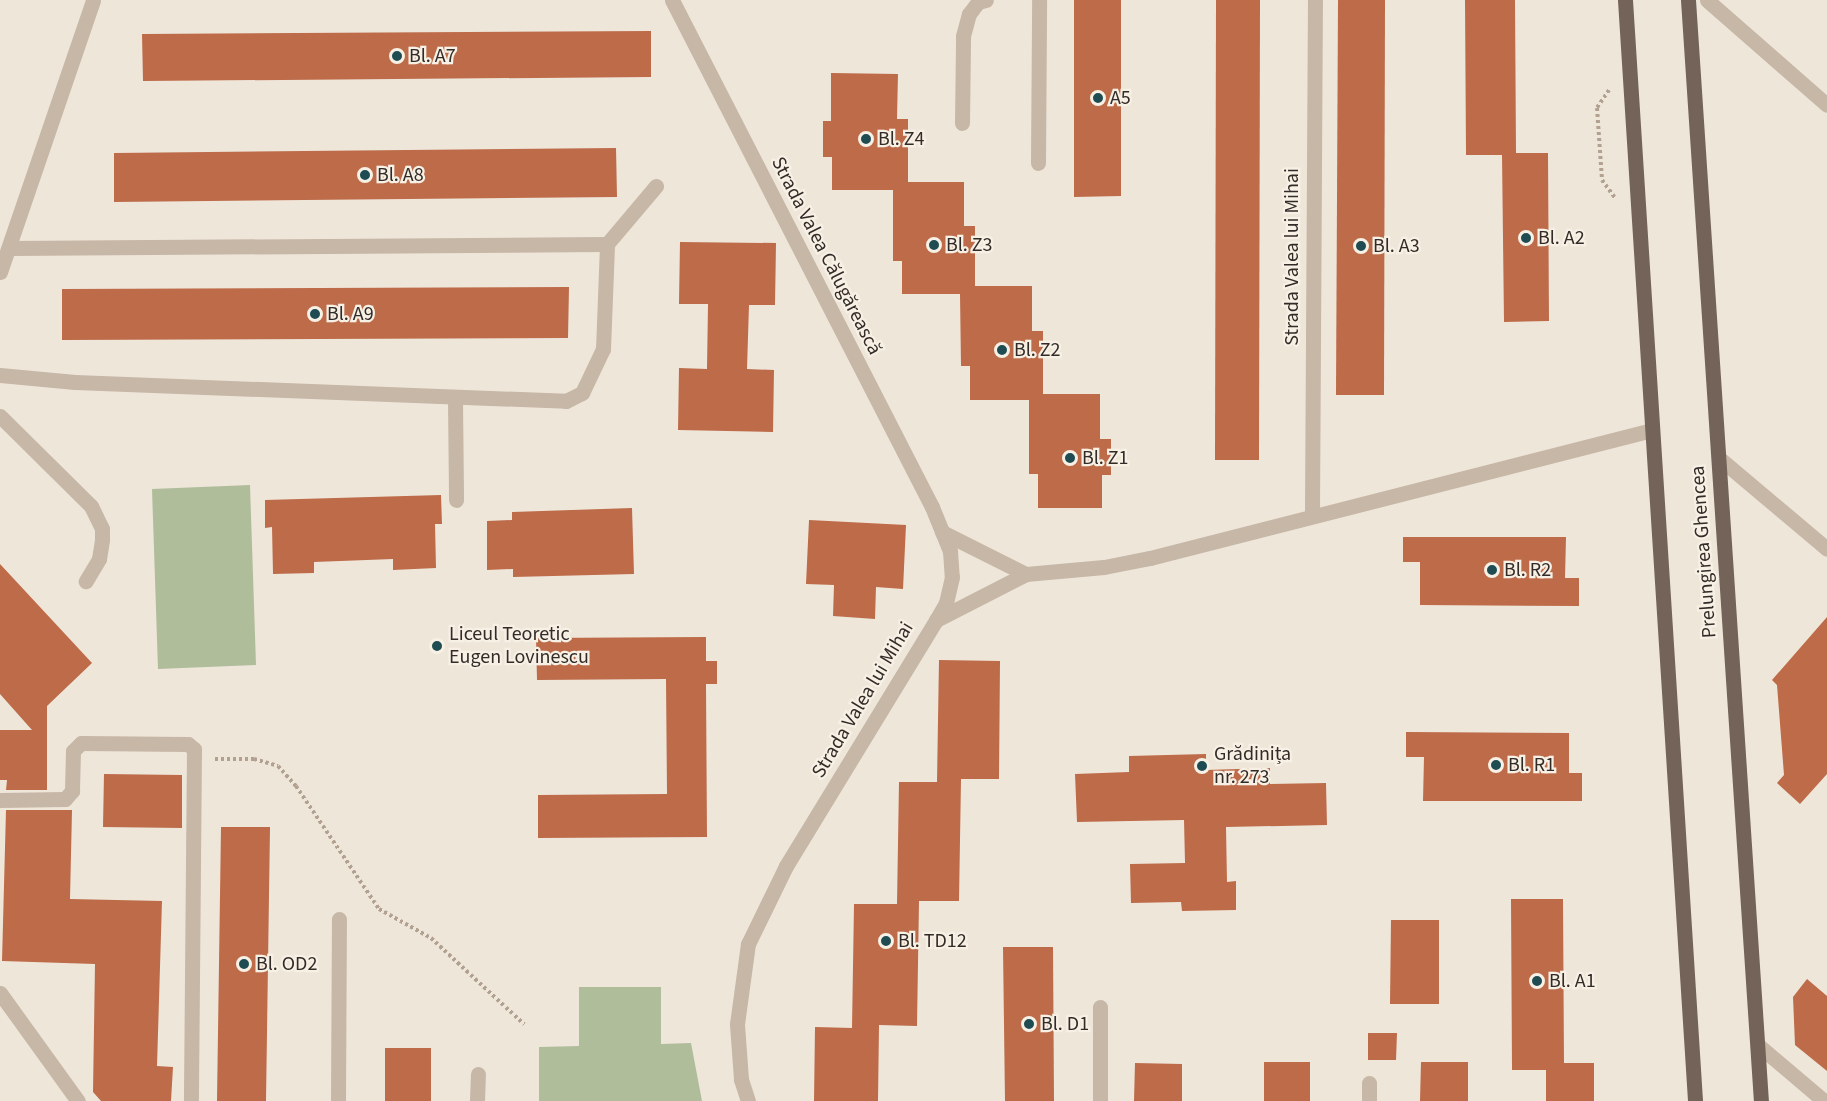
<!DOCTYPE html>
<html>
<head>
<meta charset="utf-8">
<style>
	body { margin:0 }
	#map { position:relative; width:1827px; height:1101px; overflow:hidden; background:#efe6da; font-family:"Source Sans 3",sans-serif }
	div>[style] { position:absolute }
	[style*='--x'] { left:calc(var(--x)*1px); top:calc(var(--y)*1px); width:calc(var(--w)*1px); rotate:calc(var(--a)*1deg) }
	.green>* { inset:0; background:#b0bd9b }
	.building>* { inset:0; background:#bd6b49 }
	.path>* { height:4px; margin-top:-2px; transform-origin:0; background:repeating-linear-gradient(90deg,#b2a191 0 3px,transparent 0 6px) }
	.minor>* { height:15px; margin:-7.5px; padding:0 7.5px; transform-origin:7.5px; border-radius:7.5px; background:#c6b7a7 }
	.major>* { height:15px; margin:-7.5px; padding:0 7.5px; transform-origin:7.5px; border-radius:7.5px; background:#746359 }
	.dots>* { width:16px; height:16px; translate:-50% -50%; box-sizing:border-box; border:3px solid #f7f0e5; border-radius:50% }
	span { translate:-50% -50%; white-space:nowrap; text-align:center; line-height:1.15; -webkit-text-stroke:4.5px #f7f0e5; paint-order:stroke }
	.poi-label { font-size:20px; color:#332b27 }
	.left { translate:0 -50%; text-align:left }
	.street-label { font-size:20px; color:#332b27 }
</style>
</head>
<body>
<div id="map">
	<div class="green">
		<div style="clip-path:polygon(250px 485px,256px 665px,158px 669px,152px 489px)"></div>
		<div style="clip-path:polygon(579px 987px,661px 987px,661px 1044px,691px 1043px,702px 1101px,539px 1101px,539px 1047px,579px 1046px)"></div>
	</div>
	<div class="building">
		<div style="clip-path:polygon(1074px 0,1121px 0,1121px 196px,1074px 197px)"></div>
		<div style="clip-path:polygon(1216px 0,1260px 0,1259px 460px,1215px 460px)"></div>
		<div style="clip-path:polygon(1338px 0,1385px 0,1384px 395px,1336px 395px)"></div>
		<div style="clip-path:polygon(1465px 0,1515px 0,1516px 153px,1548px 153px,1549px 321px,1504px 322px,1502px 155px,1466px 155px)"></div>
		<div style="clip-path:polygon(651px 31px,651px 77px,143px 81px,142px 34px)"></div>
		<div style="clip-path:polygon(831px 73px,898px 74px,897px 119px,908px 119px,908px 182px,964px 182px,964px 226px,975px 226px,975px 286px,1032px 286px,1032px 331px,1043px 331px,1043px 394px,1100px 394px,1100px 439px,1111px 439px,1111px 475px,1102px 475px,1102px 508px,1038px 508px,1038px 474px,1029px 474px,1029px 400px,970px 400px,970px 366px,961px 366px,960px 294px,902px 294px,902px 261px,893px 261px,893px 190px,832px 190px,832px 157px,823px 157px,823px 121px,831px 121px)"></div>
		<div style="clip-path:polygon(616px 148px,617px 197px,114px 202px,114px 153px)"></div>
		<div style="clip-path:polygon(680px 242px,776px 243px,775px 305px,749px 305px,747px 369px,774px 370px,773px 432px,678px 430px,679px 368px,707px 369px,708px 304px,679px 304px)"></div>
		<div style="clip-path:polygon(569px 287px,568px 338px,62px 340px,62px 289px)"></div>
		<div style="clip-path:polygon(441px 495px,442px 524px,435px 524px,436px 568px,393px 570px,393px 559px,314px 562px,314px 573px,273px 574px,272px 527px,265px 528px,265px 500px)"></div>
		<div style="clip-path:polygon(632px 508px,634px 574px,513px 577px,513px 569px,487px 570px,487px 521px,512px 520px,512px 512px)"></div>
		<div style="clip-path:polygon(809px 520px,906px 525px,903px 589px,876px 587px,875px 619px,833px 616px,834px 585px,806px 584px)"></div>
		<div style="clip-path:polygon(1403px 537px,1566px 537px,1565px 578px,1579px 578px,1579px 606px,1420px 605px,1420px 562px,1403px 562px)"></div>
		<div style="clip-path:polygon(0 564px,92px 663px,47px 706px,47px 790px,6px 790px,7px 780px,0 780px,0 730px,32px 730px,0 694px)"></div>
		<div style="clip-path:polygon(1827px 617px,1827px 774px,1800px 804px,1777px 783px,1784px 775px,1777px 685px,1772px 680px)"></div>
		<div style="clip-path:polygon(706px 637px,706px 661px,717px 661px,717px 684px,706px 684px,707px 837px,538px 838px,538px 795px,667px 794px,666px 679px,537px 680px,536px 638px)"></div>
		<div style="clip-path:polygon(939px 660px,1000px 661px,999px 779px,961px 779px,959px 901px,919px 901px,917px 1026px,879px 1025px,878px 1101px,814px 1101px,815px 1027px,852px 1028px,854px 904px,897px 904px,899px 782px,937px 782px)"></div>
		<div style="clip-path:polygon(1406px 732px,1569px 733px,1569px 773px,1582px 773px,1582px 801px,1423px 801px,1424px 757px,1406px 757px)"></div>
		<div style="clip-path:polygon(1206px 754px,1206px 770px,1270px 768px,1270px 784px,1326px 783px,1327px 825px,1226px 827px,1227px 882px,1236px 881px,1236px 910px,1182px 911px,1181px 902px,1131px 903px,1130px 864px,1185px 863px,1184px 820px,1077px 822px,1075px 774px,1129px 772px,1129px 756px)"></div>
		<div style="clip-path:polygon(104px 774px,182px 775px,182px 828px,103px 827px)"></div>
		<div style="clip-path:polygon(6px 810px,72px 810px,70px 899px,162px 901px,157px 1066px,173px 1067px,171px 1101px,101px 1101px,93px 1092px,95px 964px,2px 961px)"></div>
		<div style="clip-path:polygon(221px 827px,270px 827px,266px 1101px,217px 1101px)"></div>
		<div style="clip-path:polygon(1511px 899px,1563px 899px,1564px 1063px,1594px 1063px,1594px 1101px,1546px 1101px,1546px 1070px,1512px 1070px)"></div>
		<div style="clip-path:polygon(1391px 920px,1439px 920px,1439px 1004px,1390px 1004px)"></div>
		<div style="clip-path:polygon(1003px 947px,1053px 947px,1054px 1101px,1005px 1101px)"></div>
		<div style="clip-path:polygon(1807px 979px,1827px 996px,1827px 1071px,1795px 1045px,1793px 997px)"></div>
		<div style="clip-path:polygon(1368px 1033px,1397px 1033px,1396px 1060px,1368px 1060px)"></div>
		<div style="clip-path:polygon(385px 1048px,431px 1048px,431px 1101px,385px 1101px)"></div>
		<div style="clip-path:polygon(1264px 1062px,1310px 1062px,1310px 1101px,1264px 1101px)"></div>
		<div style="clip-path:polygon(1421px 1062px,1468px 1062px,1468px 1101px,1420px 1101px)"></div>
		<div style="clip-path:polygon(1135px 1063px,1182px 1064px,1182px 1101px,1134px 1101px)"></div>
	</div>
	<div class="path">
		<div style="--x:1609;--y:90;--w:22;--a:124"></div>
		<div style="--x:1597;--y:108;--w:72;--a:86"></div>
		<div style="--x:1602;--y:180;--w:22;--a:54"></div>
		<div style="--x:215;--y:759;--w:39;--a:0"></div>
		<div style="--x:254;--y:759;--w:25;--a:16"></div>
		<div style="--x:278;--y:766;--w:27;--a:48"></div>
		<div style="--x:296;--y:786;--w:148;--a:56"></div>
		<div style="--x:379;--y:909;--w:60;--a:29.1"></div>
		<div style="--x:431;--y:938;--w:127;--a:42.8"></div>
	</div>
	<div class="minor">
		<div style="--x:672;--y:0;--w:570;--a:62.85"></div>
		<div style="--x:932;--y:507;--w:48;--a:67.8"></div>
		<div style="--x:950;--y:551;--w:26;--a:86"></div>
		<div style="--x:952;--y:577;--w:27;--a:103"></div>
		<div style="--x:946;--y:603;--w:20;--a:120"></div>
		<div style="--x:1707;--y:0;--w:159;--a:41.2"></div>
		<div style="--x:962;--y:123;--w:87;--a:-89.3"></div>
		<div style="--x:963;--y:36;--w:23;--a:-75"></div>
		<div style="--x:969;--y:14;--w:15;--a:-53"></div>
		<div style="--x:978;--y:2;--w:8;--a:-14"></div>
		<div style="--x:1038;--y:163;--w:163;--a:-89.6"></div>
		<div style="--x:9;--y:248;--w:598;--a:-0.38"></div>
		<div style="--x:607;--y:244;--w:76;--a:-49.8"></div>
		<div style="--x:0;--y:272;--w:287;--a:-71.1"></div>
		<div style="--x:0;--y:375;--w:75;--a:5.3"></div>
		<div style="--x:75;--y:382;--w:491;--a:2.2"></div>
		<div style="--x:566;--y:401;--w:18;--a:-27"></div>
		<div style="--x:582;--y:393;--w:49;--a:-64.5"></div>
		<div style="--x:603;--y:349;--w:105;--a:-87.8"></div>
		<div style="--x:455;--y:399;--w:101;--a:89.4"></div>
		<div style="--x:0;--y:416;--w:128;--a:44.7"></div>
		<div style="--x:91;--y:506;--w:25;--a:64"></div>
		<div style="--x:102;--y:529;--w:11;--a:90"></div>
		<div style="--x:102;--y:540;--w:19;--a:99"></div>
		<div style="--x:99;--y:559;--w:26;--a:121"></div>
		<div style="--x:1719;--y:458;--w:141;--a:40.1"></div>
		<div style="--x:1312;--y:514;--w:514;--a:-89.67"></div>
		<div style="--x:942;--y:532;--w:94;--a:26.6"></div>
		<div style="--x:0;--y:800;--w:65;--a:-0.9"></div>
		<div style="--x:65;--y:799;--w:11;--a:-49"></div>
		<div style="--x:72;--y:791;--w:40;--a:-88.6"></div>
		<div style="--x:73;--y:751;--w:11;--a:-45"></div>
		<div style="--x:81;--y:743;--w:107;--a:0.5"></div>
		<div style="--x:188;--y:744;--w:8;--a:40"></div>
		<div style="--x:194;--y:749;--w:352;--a:90.5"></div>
		<div style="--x:0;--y:993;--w:133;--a:54.2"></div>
		<div style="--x:1100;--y:1007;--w:94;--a:90"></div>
		<div style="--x:1758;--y:1045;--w:87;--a:40.3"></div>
		<div style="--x:1369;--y:1083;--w:18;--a:90"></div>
		<div style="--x:338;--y:1101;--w:182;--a:-89.7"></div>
		<div style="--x:477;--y:1101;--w:27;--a:-88"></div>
		<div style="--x:748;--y:1101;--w:23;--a:-108"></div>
		<div style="--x:741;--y:1079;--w:55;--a:-94.2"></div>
		<div style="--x:737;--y:1024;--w:81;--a:-82.2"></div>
		<div style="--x:748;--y:944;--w:87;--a:-64"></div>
		<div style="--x:786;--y:866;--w:288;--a:-58.6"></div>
		<div style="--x:936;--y:620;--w:101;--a:-27.1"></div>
		<div style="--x:1026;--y:574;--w:78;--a:-5.1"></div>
		<div style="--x:1104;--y:567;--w:47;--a:-11.1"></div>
		<div style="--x:1150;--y:558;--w:518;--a:-14.3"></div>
	</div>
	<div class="major">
		<div style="--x:1625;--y:0;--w:1103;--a:86.36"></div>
		<div style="--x:1688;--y:0;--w:1103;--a:86.21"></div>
	</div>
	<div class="dots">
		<div style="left:397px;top:56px;background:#1f4c52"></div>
		<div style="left:1098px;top:98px;background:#1f4c52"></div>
		<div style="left:866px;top:139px;background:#1f4c52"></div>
		<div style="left:365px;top:175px;background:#1f4c52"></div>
		<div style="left:1526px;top:238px;background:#1f4c52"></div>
		<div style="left:934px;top:245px;background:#1f4c52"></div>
		<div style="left:1361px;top:246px;background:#1f4c52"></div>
		<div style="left:315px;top:314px;background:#1f4c52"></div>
		<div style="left:1002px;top:350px;background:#1f4c52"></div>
		<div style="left:1070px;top:458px;background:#1f4c52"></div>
		<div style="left:1492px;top:570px;background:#1f4c52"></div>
		<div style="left:437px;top:646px;background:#1f4c52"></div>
		<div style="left:1496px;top:765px;background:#1f4c52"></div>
		<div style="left:1202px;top:766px;background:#1f4c52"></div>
		<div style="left:886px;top:941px;background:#1f4c52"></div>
		<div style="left:244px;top:964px;background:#1f4c52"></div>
		<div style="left:1537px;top:981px;background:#1f4c52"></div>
		<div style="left:1029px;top:1024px;background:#1f4c52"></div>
	</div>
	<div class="poi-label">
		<span class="left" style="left:409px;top:56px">Bl. A7</span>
		<span class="left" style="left:1110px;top:98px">A5</span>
		<span class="left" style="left:878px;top:139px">Bl. Z4</span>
		<span class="left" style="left:377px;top:175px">Bl. A8</span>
		<span class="left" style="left:1538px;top:238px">Bl. A2</span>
		<span class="left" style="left:946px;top:245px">Bl. Z3</span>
		<span class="left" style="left:1373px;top:246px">Bl. A3</span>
		<span class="left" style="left:327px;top:314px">Bl. A9</span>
		<span class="left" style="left:1014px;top:350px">Bl. Z2</span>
		<span class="left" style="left:1082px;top:458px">Bl. Z1</span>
		<span class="left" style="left:1504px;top:570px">Bl. R2</span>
		<span class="left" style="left:449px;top:646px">Liceul Teoretic<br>Eugen Lovinescu</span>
		<span class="left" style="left:1214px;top:766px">Grădinița<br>nr. 273</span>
		<span class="left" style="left:1508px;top:765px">Bl. R1</span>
		<span class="left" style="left:898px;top:941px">Bl. TD12</span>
		<span class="left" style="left:256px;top:964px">Bl. OD2</span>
		<span class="left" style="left:1549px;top:981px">Bl. A1</span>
		<span class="left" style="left:1041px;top:1024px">Bl. D1</span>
	</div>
	<div class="street-label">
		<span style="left:826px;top:256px;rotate:63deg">Strada Valea Călugărească</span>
		<span style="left:1292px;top:257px;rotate:-90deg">Strada Valea lui Mihai</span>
		<span style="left:1704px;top:552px;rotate:-94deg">Prelungirea Ghencea</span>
		<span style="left:863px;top:700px;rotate:-59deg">Strada Valea lui Mihai</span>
	</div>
</div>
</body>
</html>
